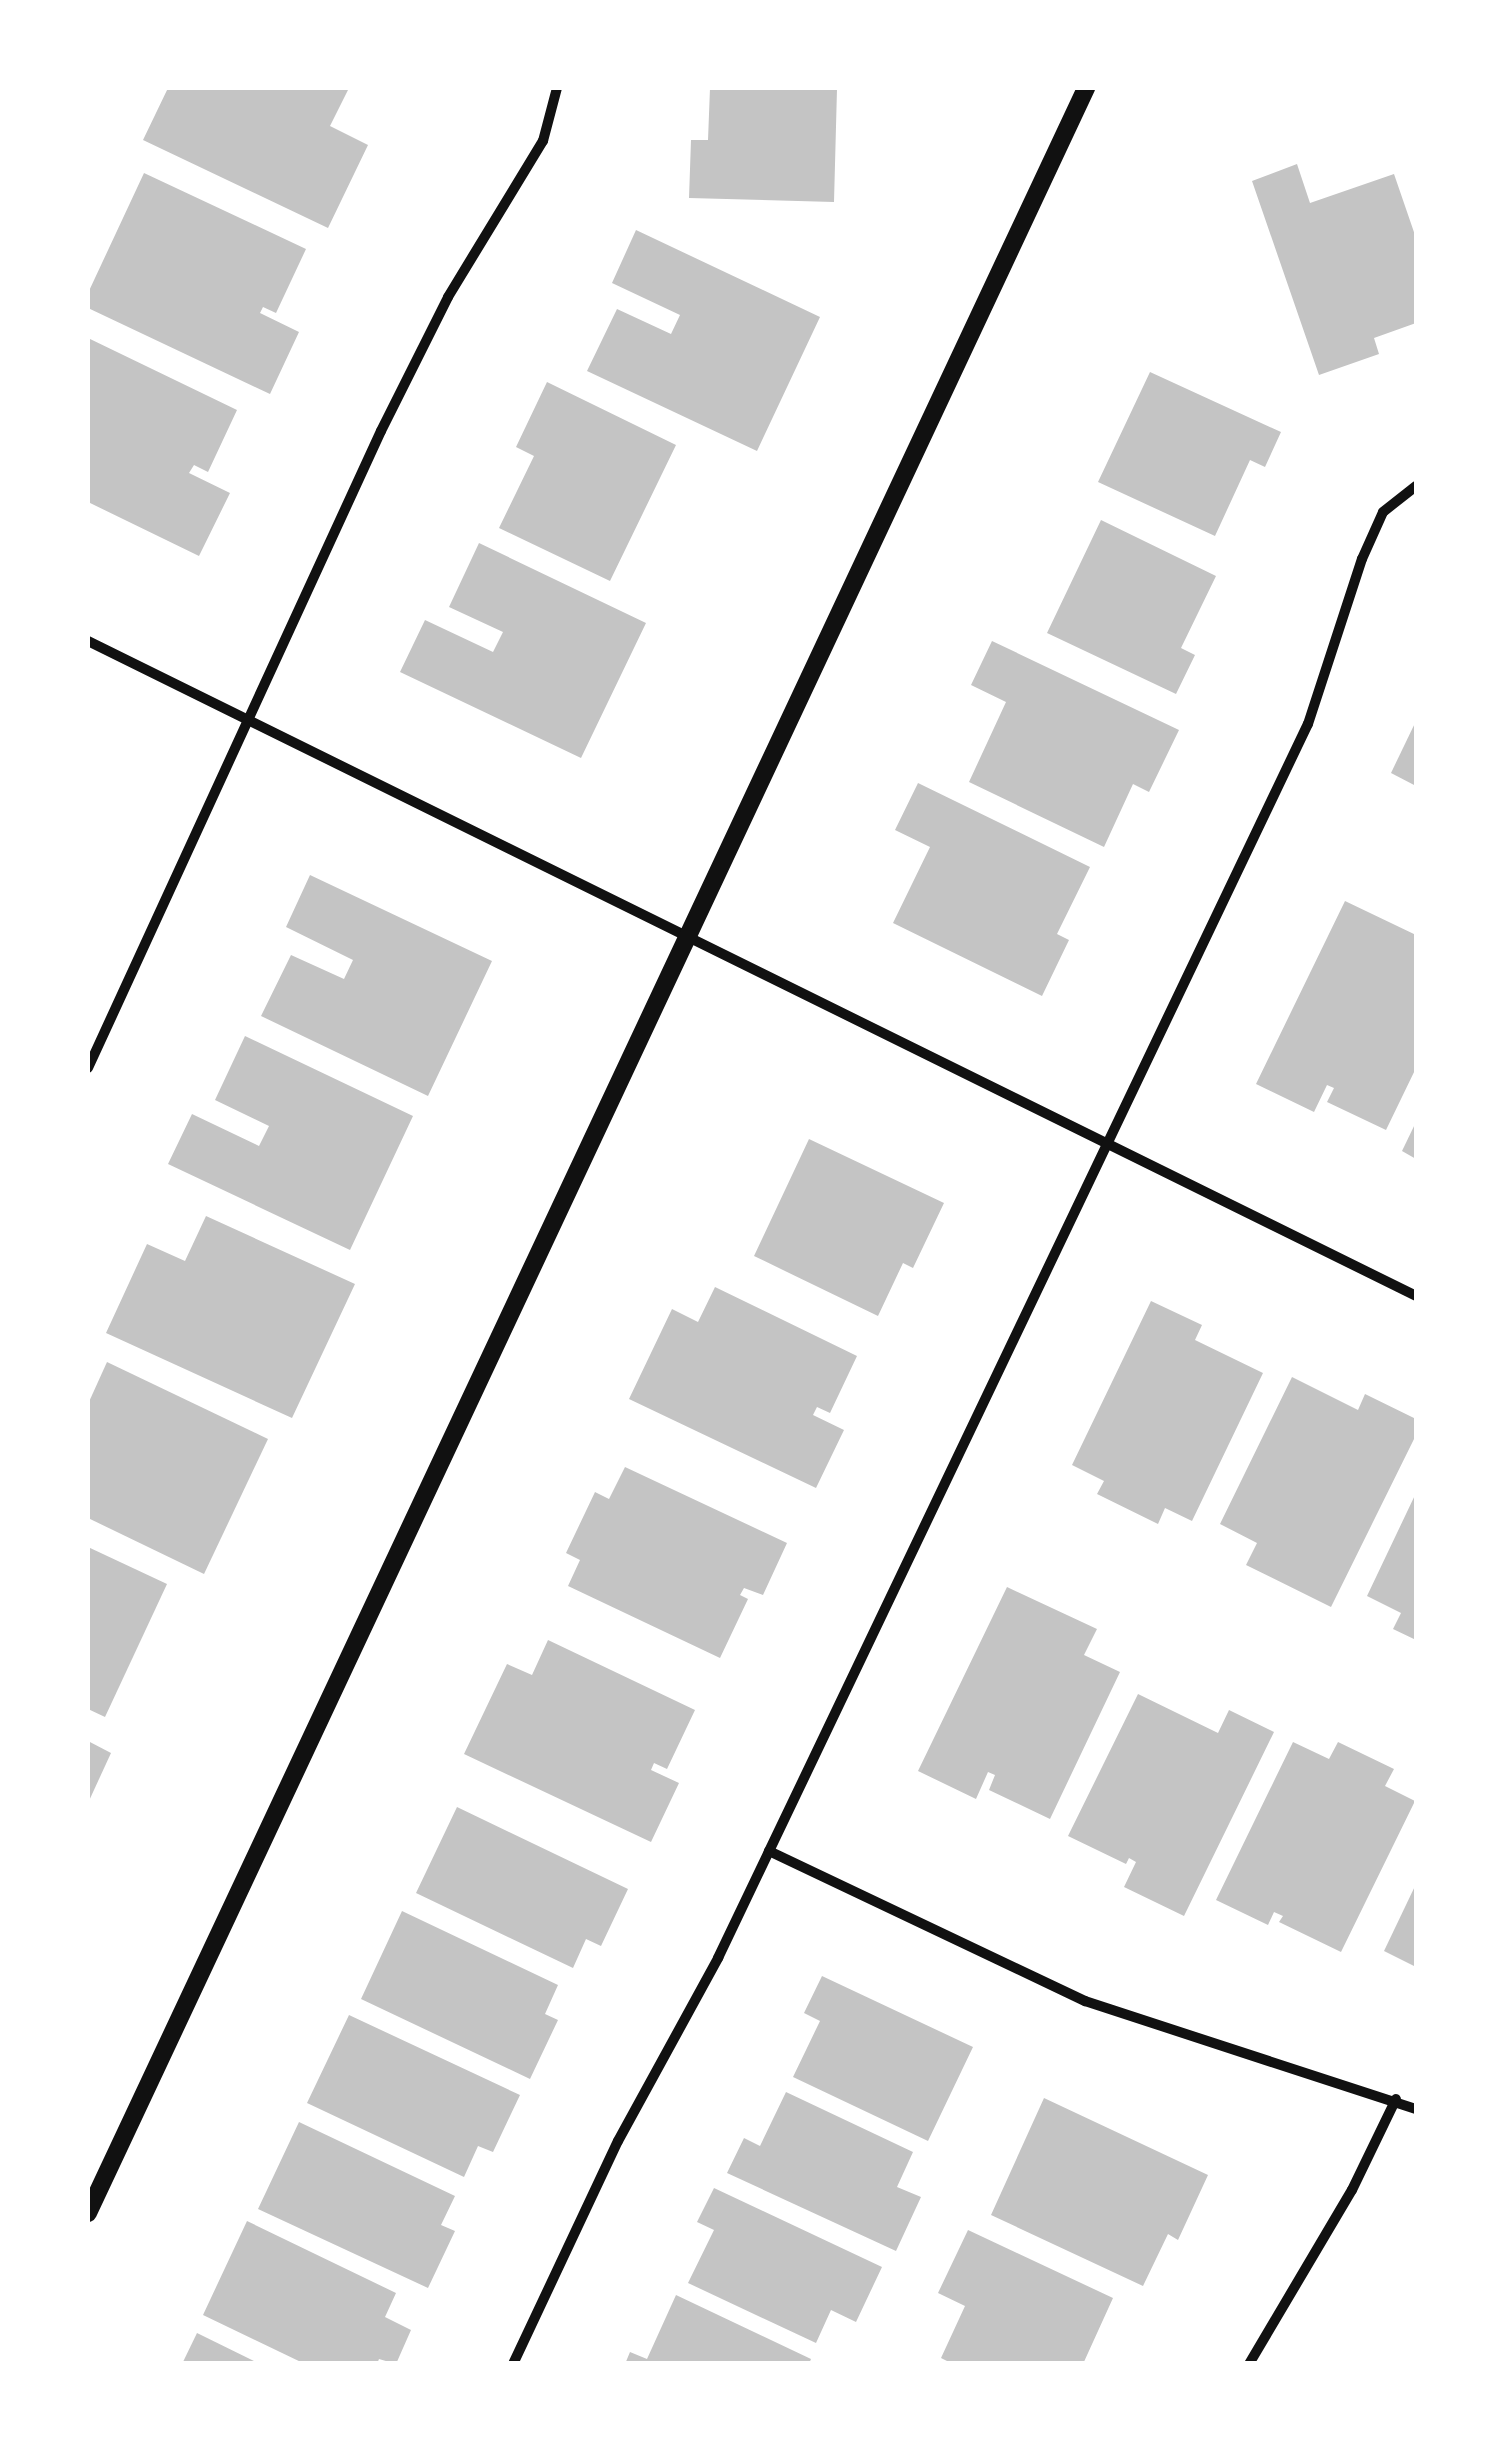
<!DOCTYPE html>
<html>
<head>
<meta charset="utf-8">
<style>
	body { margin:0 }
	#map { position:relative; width:1504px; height:2451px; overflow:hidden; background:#fff; font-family:Barlow,sans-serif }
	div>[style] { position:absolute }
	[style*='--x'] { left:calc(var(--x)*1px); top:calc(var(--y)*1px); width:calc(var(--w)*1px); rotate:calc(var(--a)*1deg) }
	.building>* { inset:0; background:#c4c4c4 }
	.minor>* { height:10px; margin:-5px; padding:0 5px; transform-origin:5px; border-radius:5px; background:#111 }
	.tertiary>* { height:18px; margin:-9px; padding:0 9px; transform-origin:9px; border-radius:9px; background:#111 }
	span { translate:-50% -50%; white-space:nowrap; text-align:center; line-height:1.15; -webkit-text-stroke:9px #fff; paint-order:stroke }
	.frame { position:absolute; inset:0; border:90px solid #fff; pointer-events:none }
</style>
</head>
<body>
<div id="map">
	<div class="building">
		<div style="clip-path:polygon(168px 88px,349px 88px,330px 126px,368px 145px,328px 228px,143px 140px)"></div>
		<div style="clip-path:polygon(710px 88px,837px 89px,834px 202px,689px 198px,691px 140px,708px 140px)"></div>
		<div style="clip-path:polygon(1297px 164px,1310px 203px,1394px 174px,1416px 238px,1416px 323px,1374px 338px,1379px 354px,1319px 375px,1252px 181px)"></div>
		<div style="clip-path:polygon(144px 173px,306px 249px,276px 313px,263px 307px,260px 313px,299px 332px,270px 394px,88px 308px,88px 293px)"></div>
		<div style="clip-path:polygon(636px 230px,820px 317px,757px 451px,587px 371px,617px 309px,671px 334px,680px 315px,612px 283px)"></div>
		<div style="clip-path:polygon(88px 338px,237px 410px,208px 472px,194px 465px,189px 473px,230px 493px,199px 556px,88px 502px)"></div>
		<div style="clip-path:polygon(1150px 372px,1281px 432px,1265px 467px,1250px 460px,1215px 536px,1098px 482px)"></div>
		<div style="clip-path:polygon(547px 382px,676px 445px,610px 581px,499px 528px,534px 456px,516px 447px)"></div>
		<div style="clip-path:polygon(1101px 520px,1216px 576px,1181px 648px,1195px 655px,1176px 694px,1047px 633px)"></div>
		<div style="clip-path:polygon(479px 543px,646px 623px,581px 758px,400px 672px,425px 620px,493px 652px,503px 632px,449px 607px)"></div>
		<div style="clip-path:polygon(992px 641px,1179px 730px,1149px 792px,1133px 784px,1104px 847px,969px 782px,1006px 702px,971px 685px)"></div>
		<div style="clip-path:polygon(1416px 721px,1416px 786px,1391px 773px)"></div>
		<div style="clip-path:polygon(918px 783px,1090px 867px,1057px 934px,1069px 940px,1042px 996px,893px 923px,930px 847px,895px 830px)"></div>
		<div style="clip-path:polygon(310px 875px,492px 961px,428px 1096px,261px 1016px,291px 955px,344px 979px,353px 960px,286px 927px)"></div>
		<div style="clip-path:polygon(1345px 901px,1416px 935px,1416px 1068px,1386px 1130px,1327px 1102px,1334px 1088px,1327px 1085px,1314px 1112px,1256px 1084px)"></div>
		<div style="clip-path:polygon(245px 1036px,413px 1116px,350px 1250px,168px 1164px,192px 1114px,259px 1146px,269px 1126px,215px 1100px)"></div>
		<div style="clip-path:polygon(1416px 1122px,1416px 1159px,1402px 1151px)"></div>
		<div style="clip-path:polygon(809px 1139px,944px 1203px,913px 1268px,903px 1263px,878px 1316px,754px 1256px)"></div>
		<div style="clip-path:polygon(206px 1216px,355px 1284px,292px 1418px,106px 1333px,147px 1244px,185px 1261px)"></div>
		<div style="clip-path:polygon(715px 1287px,857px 1356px,830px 1413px,817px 1407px,813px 1415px,844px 1430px,816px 1488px,629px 1399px,672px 1309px,698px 1322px)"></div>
		<div style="clip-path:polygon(1151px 1301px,1202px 1325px,1195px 1340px,1263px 1373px,1192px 1521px,1165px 1508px,1158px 1524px,1097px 1494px,1104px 1481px,1072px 1465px)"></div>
		<div style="clip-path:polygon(107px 1362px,268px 1439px,204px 1574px,88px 1518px,88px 1404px)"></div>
		<div style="clip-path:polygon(1292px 1377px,1358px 1410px,1365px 1394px,1416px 1419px,1416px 1435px,1331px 1607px,1246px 1565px,1257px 1543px,1220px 1524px)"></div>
		<div style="clip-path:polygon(625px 1467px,787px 1543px,763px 1595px,744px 1588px,740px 1595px,748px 1599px,720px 1658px,568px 1586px,580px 1560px,566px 1553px,595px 1492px,609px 1499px)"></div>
		<div style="clip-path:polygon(1416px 1493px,1416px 1640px,1393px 1629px,1401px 1613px,1367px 1596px)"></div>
		<div style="clip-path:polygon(88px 1547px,167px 1584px,105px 1717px,88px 1709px)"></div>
		<div style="clip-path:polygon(1007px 1587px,1097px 1629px,1084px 1655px,1120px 1672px,1050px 1819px,989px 1790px,995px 1775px,988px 1772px,976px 1799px,918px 1771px)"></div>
		<div style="clip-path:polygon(548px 1640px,695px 1710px,667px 1769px,654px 1763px,651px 1770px,679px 1783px,651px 1842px,464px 1754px,507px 1664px,532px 1675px)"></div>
		<div style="clip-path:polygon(1138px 1694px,1218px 1733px,1229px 1710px,1274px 1732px,1184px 1916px,1124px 1887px,1136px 1862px,1129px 1858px,1126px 1864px,1068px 1836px)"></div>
		<div style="clip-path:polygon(88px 1741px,111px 1753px,88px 1803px)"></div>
		<div style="clip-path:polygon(1293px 1742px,1329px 1759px,1338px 1742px,1394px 1769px,1385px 1786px,1415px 1801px,1341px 1952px,1279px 1922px,1283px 1916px,1274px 1912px,1268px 1925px,1216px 1900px)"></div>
		<div style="clip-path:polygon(457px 1807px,628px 1889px,601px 1946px,586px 1939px,573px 1968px,416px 1893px)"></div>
		<div style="clip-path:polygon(1416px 1884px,1416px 1967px,1384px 1951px)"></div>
		<div style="clip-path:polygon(402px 1911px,558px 1985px,545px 2014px,558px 2020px,530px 2079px,361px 1999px)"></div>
		<div style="clip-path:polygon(822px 1976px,973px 2047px,928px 2141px,793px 2077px,820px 2021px,804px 2013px)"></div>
		<div style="clip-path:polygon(349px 2015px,520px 2095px,493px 2152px,478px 2146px,464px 2177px,307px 2103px)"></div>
		<div style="clip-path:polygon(786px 2092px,913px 2152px,897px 2187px,921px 2197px,896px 2251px,727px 2173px,744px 2138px,760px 2146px)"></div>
		<div style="clip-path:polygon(1044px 2098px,1208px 2175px,1178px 2240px,1168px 2234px,1143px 2286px,991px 2215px)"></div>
		<div style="clip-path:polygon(299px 2122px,455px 2196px,441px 2225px,455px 2231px,428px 2288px,258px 2209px)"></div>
		<div style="clip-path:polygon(714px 2188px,882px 2267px,856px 2322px,831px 2310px,816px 2343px,688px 2283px,714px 2230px,697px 2222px)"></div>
		<div style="clip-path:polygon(247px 2221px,396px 2293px,385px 2317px,411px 2330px,396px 2364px,379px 2359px,377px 2364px,305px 2364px,203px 2315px)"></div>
		<div style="clip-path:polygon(968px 2230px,1113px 2298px,1083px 2364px,953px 2364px,941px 2358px,965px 2306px,938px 2293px)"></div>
		<div style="clip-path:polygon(676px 2295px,811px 2359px,809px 2364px,625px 2364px,630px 2352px,647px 2359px)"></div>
		<div style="clip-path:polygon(197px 2333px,260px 2364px,182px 2364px)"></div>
	</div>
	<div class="minor">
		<div style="--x:88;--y:641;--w:1481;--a:26.25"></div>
		<div style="--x:88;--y:1068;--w:701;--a:-65.3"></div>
		<div style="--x:381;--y:431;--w:150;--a:-63.4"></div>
		<div style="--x:448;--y:297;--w:183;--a:-58.7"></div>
		<div style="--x:543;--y:141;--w:55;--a:-75.2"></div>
		<div style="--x:769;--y:1851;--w:350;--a:25.4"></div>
		<div style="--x:1085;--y:2001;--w:348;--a:18.1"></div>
		<div style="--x:513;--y:2364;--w:246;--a:-64.8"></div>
		<div style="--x:618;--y:2141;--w:209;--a:-61.3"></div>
		<div style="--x:718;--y:1958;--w:1368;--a:-64.45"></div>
		<div style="--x:1308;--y:724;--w:174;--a:-71.9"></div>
		<div style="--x:1362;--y:559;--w:51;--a:-65.9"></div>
		<div style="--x:1383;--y:512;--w:42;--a:-38.2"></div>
		<div style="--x:1249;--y:2364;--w:202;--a:-59.4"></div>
		<div style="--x:1352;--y:2190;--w:101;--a:-64.2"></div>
	</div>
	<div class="tertiary">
		<div style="--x:88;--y:2213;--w:2348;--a:-64.84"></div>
	</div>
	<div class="frame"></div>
</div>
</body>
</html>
